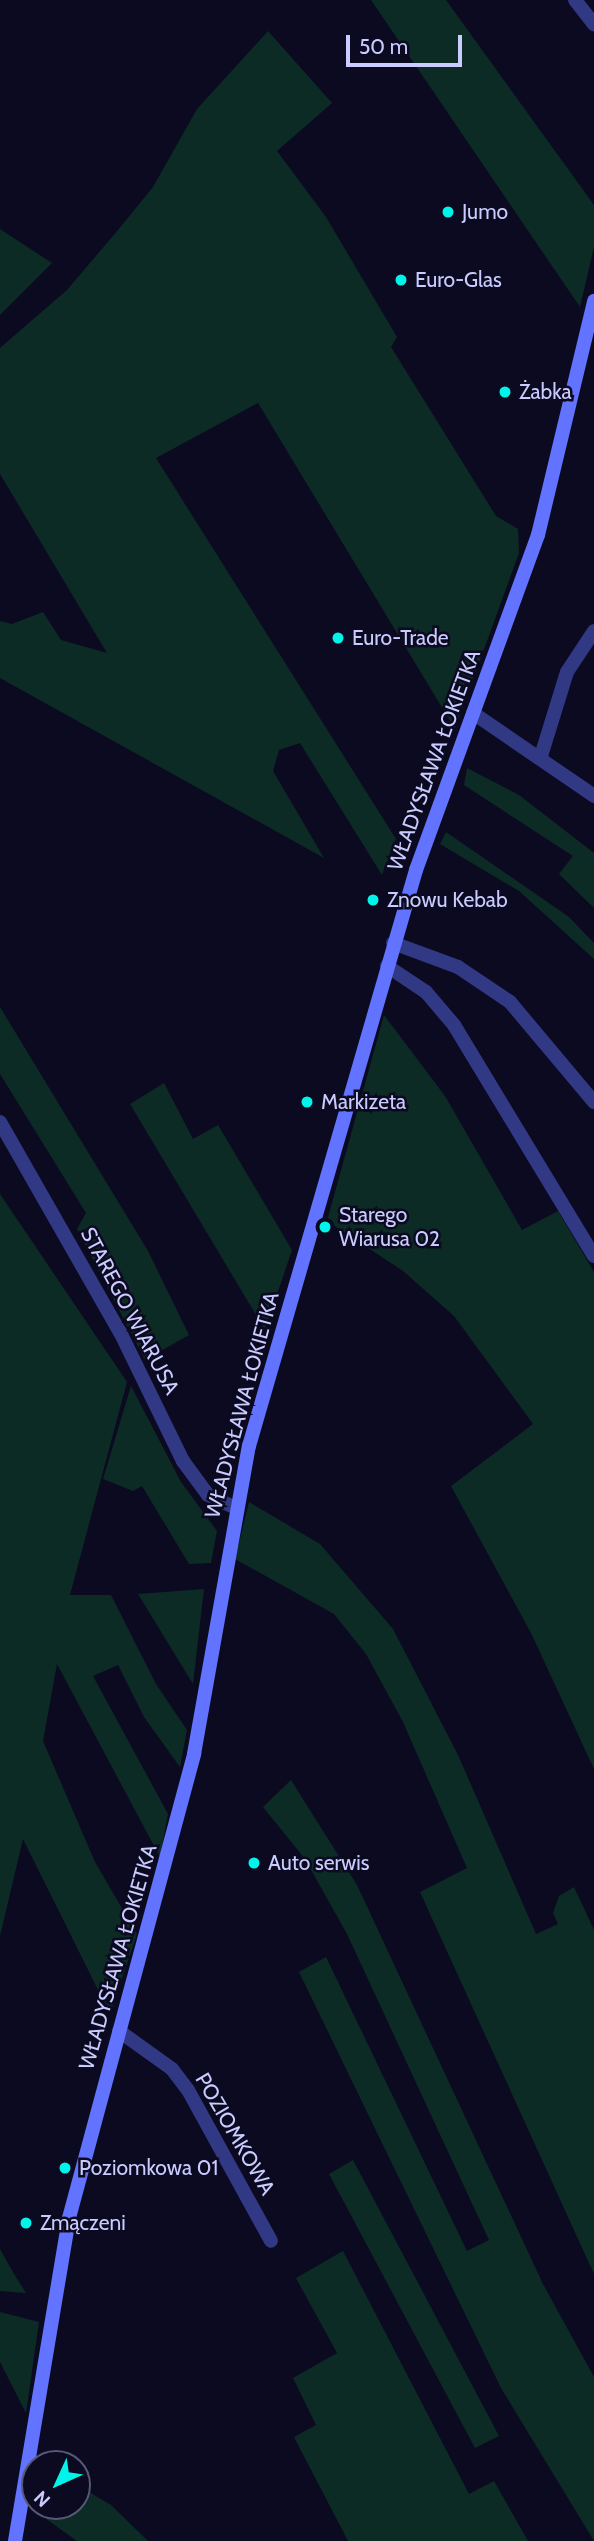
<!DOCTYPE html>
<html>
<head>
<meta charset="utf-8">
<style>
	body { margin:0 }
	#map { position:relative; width:594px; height:2541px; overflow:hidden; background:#0b0a20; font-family:Cabin,sans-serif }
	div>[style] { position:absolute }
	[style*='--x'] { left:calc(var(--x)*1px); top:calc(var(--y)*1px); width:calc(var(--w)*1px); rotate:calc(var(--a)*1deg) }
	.green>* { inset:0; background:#0d2b25 }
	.street>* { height:14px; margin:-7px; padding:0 7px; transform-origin:7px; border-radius:7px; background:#313984 }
	.secondary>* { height:14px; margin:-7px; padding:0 7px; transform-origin:7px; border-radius:7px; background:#6173ff }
	.dots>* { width:19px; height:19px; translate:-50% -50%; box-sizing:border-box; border:4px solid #0b0a20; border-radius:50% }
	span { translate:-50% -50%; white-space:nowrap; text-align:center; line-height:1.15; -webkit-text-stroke:5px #0b0a20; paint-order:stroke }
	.poi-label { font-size:21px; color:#cacbff }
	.left { translate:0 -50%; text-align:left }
	.street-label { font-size:21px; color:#cacbff }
	.north { position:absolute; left:21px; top:2450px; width:70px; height:70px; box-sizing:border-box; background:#0b0a20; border:2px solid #575779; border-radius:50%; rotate:225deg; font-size:19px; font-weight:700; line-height:28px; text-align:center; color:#cacbff }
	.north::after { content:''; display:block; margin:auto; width:24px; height:32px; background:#00f5ea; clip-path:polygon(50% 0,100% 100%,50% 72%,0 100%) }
	.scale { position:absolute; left:346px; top:35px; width:116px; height:32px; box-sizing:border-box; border:4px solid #cacbff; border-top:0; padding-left:9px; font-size:21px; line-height:24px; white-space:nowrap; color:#cacbff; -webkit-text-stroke:5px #0b0a20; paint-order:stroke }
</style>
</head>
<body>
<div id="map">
	<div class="green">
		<div style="clip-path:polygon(371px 0,446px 0,594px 205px,594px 247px,580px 307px)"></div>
		<div style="clip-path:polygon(268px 31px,332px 103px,277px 151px,326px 217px,397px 337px,391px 347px,496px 516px,518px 529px,519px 553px,455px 729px,258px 403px,156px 458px,396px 839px,382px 875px,300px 743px,279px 750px,273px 771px,324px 858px,0 678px,0 621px,12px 624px,43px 612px,61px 640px,107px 653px,0 474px,0 348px,67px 290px,118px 230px,153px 187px,197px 109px)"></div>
		<div style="clip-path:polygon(0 229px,52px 263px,0 315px)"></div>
		<div style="clip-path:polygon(467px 768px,519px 795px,594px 853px,594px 908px,559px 874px,573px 856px,464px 785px)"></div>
		<div style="clip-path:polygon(446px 832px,569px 917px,594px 943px,594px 959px,519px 891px,440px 844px)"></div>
		<div style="clip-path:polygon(0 1007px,148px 1251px,189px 1335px,145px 1360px,77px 1229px,86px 1213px,0 1074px)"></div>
		<div style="clip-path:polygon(384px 1015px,445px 1096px,522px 1230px,558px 1211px,594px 1272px,594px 1769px,532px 1635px,451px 1486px,533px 1424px,454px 1316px,403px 1271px,327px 1221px)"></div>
		<div style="clip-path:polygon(164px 1083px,193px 1139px,218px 1125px,292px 1250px,265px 1330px,130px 1104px)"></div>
		<div style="clip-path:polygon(0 1194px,127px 1382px,70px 1595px,111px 1595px,156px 1684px,187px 1730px,180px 1767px,144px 1717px,118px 1665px,93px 1676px,168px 1814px,160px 1857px,57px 1664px,43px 1741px,95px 1862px,137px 1934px,110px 2014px,23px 1839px,0 1936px)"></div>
		<div style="clip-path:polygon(131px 1386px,181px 1482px,217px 1531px,211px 1563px,189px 1564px,142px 1486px,133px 1491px,103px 1479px)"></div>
		<div style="clip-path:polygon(249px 1502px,320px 1544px,393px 1629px,458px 1755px,536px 1934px,558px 1924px,553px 1913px,559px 1896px,574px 1887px,594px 1930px,594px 2274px,420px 1892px,467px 1868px,403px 1722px,366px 1654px,334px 1614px,235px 1559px)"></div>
		<div style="clip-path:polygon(204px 1589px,193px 1684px,138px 1594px)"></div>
		<div style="clip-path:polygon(291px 1780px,357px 1885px,543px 2284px,594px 2377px,594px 2541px,501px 2388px,299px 1972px,326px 1957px,467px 2251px,489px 2240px,347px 1934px,305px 1859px,263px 1807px)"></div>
		<div style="clip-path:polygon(353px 2160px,499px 2436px,475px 2448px,329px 2174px)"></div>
		<div style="clip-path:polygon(0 2249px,14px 2274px,26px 2293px,0 2291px)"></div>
		<div style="clip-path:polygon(343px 2251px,469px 2494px,494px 2481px,528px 2541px,348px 2541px,294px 2437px,316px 2425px,293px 2378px,337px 2353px,296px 2278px)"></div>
		<div style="clip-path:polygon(0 2312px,39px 2322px,26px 2413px,0 2362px)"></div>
		<div style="clip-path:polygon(77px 2485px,111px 2505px,148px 2541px,77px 2541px,35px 2511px,77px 2506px)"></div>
	</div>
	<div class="street">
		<div style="--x:575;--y:0;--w:31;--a:52"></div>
		<div style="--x:473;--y:713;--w:147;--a:34.4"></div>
		<div style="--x:541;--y:756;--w:88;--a:-72.8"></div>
		<div style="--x:567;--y:672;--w:49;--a:-56.6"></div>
		<div style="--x:393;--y:943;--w:69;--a:20.3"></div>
		<div style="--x:458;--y:967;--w:63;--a:33.9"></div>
		<div style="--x:510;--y:1002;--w:131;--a:50"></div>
		<div style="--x:387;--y:966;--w:47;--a:33.7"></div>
		<div style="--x:426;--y:992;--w:43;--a:49.7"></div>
		<div style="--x:454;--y:1025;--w:270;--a:58.8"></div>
		<div style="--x:0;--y:1122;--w:242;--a:60.3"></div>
		<div style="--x:120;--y:1332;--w:144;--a:64"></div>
		<div style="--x:183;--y:1461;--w:42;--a:53.7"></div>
		<div style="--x:208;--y:1495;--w:29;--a:25"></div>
		<div style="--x:119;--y:2031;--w:65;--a:35.6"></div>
		<div style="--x:172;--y:2069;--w:26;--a:53"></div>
		<div style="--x:188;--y:2090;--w:172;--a:61.2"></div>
	</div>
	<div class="secondary">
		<div style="--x:15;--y:2541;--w:327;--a:-80.5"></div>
		<div style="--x:69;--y:2218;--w:481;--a:-74.9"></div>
		<div style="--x:194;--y:1754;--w:313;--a:-79.9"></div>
		<div style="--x:249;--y:1446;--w:600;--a:-73.83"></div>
		<div style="--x:416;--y:870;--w:357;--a:-70"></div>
		<div style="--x:538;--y:535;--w:241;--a:-76.5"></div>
	</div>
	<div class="dots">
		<div style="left:448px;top:212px;background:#00f5ea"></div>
		<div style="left:401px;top:280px;background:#00f5ea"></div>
		<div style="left:505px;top:392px;background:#00f5ea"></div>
		<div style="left:338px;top:638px;background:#00f5ea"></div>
		<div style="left:373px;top:900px;background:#00f5ea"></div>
		<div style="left:307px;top:1102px;background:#00f5ea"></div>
		<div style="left:325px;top:1227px;background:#00f5ea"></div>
		<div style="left:254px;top:1863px;background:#00f5ea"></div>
		<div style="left:65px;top:2168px;background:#00f5ea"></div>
		<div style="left:26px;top:2223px;background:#00f5ea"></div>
	</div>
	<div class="poi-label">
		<span class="left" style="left:462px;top:212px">Jumo</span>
		<span class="left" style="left:415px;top:280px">Euro-Glas</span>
		<span class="left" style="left:519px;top:392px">Żabka</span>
		<span class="left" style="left:352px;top:638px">Euro-Trade</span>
		<span class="left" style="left:387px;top:900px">Znowu Kebab</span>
		<span class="left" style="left:321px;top:1102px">Markizeta</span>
		<span class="left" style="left:339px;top:1227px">Starego<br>Wiarusa 02</span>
		<span class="left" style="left:268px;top:1863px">Auto serwis</span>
		<span class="left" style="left:79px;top:2168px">Poziomkowa 01</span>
		<span class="left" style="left:40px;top:2223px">Zmączeni</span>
	</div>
	<div class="street-label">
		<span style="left:434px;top:760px;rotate:-70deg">WŁADYSŁAWA ŁOKIETKA</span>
		<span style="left:130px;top:1311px;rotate:62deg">STAREGO WIARUSA</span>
		<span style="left:242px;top:1405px;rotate:-75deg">WŁADYSŁAWA ŁOKIETKA</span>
		<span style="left:118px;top:1957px;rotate:-74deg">WŁADYSŁAWA ŁOKIETKA</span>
		<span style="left:235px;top:2134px;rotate:60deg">POZIOMKOWA</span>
	</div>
	<div class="north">N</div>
	<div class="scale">50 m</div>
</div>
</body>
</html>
